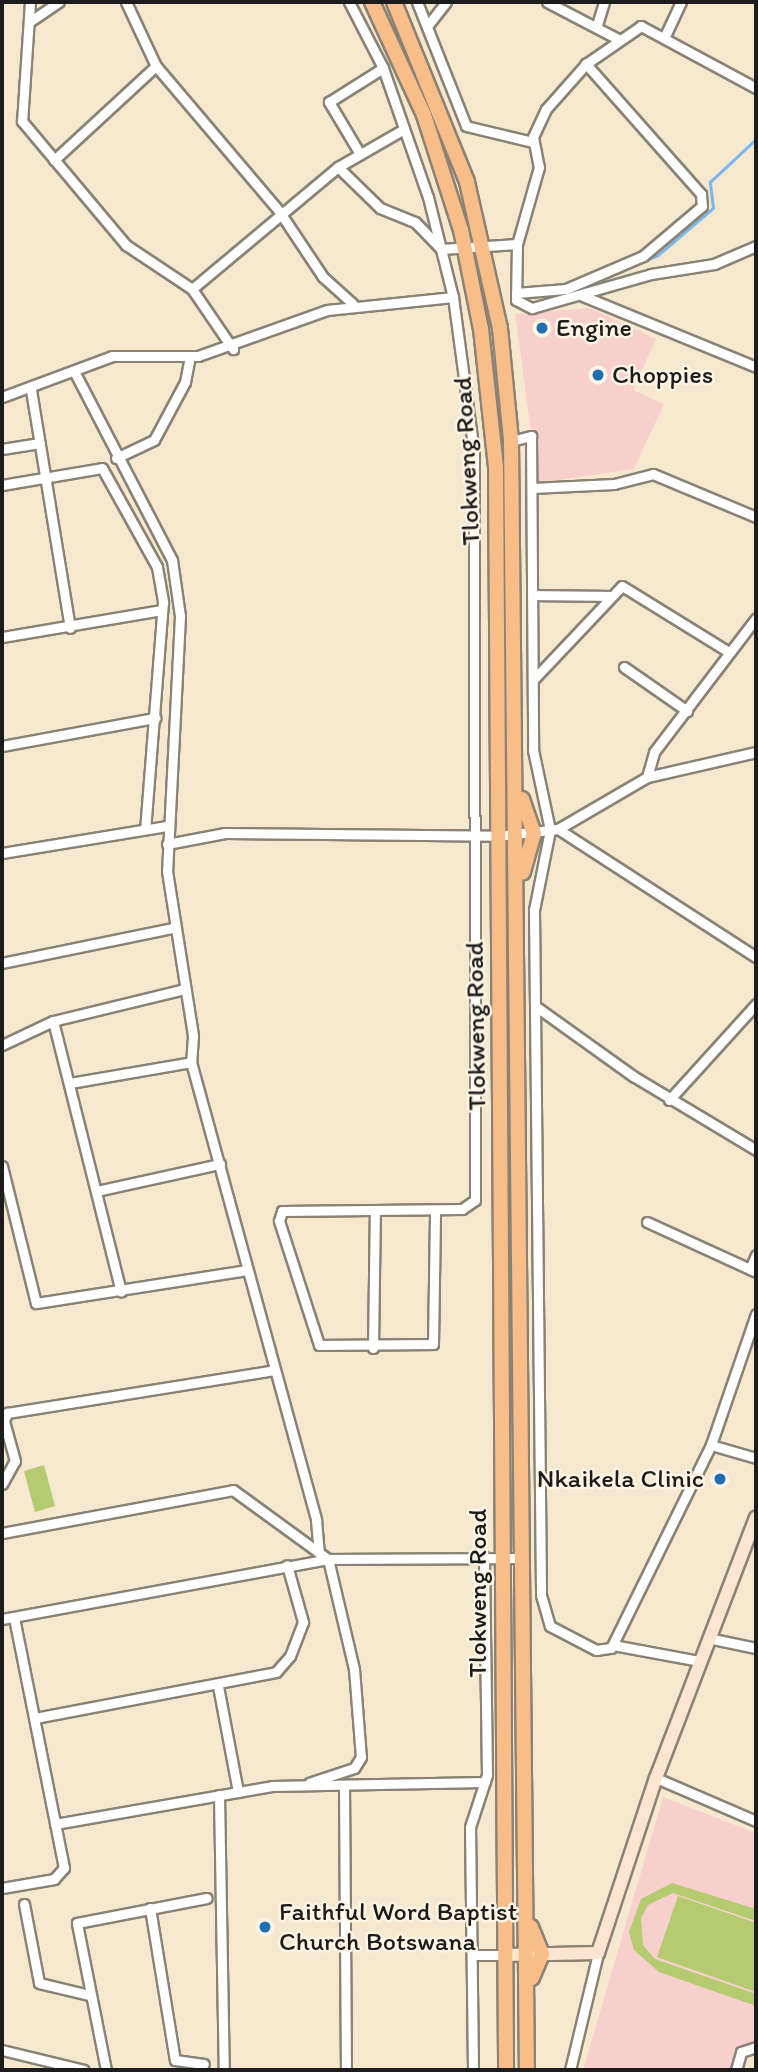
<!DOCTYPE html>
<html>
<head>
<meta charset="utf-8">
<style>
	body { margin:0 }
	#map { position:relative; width:758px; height:2072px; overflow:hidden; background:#f6e8ce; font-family:Itim,sans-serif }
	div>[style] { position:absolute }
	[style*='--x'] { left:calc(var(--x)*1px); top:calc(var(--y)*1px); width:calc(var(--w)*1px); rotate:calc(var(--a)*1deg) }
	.built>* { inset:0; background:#f7d0cd }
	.green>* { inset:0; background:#b4cb70 }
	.stream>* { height:2.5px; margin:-1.25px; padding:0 1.25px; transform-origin:1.25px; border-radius:1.25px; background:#7bb7ed }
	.roads { filter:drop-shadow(2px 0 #898275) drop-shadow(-2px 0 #898275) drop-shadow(0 2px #898275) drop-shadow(0 -2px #898275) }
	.street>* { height:9px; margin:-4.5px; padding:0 4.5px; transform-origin:4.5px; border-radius:4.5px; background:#fff }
	.secondary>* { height:12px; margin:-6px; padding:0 6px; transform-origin:6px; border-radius:6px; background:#fce5d0 }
	.primary>* { height:14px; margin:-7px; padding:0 7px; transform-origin:7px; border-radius:7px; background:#f8bd89 }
	.dots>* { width:19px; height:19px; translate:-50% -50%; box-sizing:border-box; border:4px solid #fcf5e5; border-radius:50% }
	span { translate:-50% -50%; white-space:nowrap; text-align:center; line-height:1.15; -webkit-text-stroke:5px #fcf5e5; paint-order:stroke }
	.poi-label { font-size:26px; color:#1c1c1c }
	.left { translate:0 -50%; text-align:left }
	.right { translate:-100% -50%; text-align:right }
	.street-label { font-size:26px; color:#1c1c1c }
	.frame { position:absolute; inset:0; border:4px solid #1c1c1c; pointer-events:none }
</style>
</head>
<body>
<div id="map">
	<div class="built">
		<div style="clip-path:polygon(590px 308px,656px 339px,633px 390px,664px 404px,634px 469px,538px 483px,515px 314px)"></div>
		<div style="clip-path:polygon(663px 1797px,756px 1833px,756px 2056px,748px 2055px,745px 2070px,583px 2070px)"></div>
	</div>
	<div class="green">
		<div style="clip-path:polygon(44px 1465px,55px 1506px,35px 1512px,24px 1471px)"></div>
		<div style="clip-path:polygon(672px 1883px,756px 1909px,756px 1921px,673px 1893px,648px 1905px,641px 1918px,643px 1945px,655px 1959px,756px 1994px,756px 2006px,659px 1972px,634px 1950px,629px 1932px,641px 1899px)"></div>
		<div style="clip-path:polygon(678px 1896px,756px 1923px,756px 1992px,657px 1957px)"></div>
	</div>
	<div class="stream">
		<div style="--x:565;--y:293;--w:100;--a:-22.2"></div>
		<div style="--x:658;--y:255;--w:72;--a:-40.5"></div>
		<div style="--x:713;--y:208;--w:26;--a:-97"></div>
		<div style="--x:710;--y:182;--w:63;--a:-43.1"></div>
	</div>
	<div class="roads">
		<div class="street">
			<div style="--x:30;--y:2;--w:119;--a:93.8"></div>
			<div style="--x:22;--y:121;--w:162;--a:50"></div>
			<div style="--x:126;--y:245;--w:79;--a:33.7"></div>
			<div style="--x:192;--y:289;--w:73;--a:55.7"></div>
			<div style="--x:126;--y:2;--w:71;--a:64.9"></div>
			<div style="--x:156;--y:66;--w:190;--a:49.7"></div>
			<div style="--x:279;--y:211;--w:79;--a:56.3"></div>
			<div style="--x:323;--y:277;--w:40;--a:42"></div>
			<div style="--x:349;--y:2;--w:74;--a:62.7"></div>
			<div style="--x:383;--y:68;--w:137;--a:70.8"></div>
			<div style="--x:428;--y:197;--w:103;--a:76"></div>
			<div style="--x:453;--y:297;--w:157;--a:82.3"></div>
			<div style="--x:474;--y:453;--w:747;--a:89.92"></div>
			<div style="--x:475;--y:1200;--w:16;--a:145"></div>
			<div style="--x:462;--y:1209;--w:180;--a:179.4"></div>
			<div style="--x:282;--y:1211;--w:10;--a:107"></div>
			<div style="--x:279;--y:1221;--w:130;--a:72.1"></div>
			<div style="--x:319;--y:1345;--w:114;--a:-0.5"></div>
			<div style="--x:433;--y:1344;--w:134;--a:-89.1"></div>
			<div style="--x:417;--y:2;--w:133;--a:68.4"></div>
			<div style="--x:466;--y:126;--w:68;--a:13.6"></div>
			<div style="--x:547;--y:2;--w:80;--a:27.5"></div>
			<div style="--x:29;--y:22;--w:36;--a:-34"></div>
			<div style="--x:428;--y:25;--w:29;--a:-52"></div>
			<div style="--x:597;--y:25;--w:24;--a:-73"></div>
			<div style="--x:665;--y:36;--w:38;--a:-65"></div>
			<div style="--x:756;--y:88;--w:131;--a:-151.7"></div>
			<div style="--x:641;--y:26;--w:67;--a:145.4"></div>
			<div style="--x:586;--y:64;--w:60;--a:131.6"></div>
			<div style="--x:546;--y:109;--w:31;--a:115"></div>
			<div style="--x:533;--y:137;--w:31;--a:79"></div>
			<div style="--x:539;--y:167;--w:80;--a:105.9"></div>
			<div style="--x:517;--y:244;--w:56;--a:91"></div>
			<div style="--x:516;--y:300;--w:18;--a:27"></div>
			<div style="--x:532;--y:308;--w:124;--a:-15.9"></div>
			<div style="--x:651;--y:274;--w:64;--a:-9"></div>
			<div style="--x:714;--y:264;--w:46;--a:-23.2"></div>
			<div style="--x:360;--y:154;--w:61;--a:-120.8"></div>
			<div style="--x:329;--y:102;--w:64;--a:-32.2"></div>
			<div style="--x:54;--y:160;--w:139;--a:-42.7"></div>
			<div style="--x:338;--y:167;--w:59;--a:44.3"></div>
			<div style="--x:380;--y:208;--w:38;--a:22"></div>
			<div style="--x:415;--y:222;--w:37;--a:46"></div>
			<div style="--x:441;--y:249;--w:76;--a:-3.8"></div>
			<div style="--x:192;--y:289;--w:190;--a:-39.9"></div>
			<div style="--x:338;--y:167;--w:76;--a:-29.9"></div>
			<div style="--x:516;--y:293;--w:50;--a:-4.6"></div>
			<div style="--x:566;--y:289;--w:84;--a:-23.2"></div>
			<div style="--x:643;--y:256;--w:77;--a:-40.3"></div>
			<div style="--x:702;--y:206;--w:12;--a:-95"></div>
			<div style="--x:701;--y:194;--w:174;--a:-131.5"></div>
			<div style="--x:583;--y:296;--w:187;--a:22.3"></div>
			<div style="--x:74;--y:371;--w:213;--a:62.6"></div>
			<div style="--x:172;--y:560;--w:57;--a:81.9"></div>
			<div style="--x:180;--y:616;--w:255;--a:92.9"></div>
			<div style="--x:167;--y:871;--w:167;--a:81"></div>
			<div style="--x:193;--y:1036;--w:26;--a:94"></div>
			<div style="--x:191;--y:1062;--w:475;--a:74.7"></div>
			<div style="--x:316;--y:1520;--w:33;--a:85"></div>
			<div style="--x:31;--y:390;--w:241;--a:80.7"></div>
			<div style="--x:2;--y:397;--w:117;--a:-20.4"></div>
			<div style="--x:112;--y:356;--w:86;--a:0"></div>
			<div style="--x:198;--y:356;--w:137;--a:-19.6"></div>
			<div style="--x:327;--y:310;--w:127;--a:-5.9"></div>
			<div style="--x:511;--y:441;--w:21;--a:-14"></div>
			<div style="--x:531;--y:436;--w:314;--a:89.6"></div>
			<div style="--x:533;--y:750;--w:82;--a:78"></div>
			<div style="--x:550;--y:830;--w:82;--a:101.3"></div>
			<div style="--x:534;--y:910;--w:685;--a:89.41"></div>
			<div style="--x:541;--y:1595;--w:32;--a:74"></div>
			<div style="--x:550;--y:1626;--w:52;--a:27.6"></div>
			<div style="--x:596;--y:1650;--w:15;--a:-8"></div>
			<div style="--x:611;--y:1648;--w:226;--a:-63.8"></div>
			<div style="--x:2;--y:449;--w:38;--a:-9"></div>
			<div style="--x:116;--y:458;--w:42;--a:-25.3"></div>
			<div style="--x:154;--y:440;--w:66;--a:-61.9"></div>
			<div style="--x:185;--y:382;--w:26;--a:-79"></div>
			<div style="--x:2;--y:485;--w:101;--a:-9.6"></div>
			<div style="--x:102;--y:468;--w:113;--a:60.9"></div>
			<div style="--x:157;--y:567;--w:36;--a:80"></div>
			<div style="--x:163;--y:602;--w:228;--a:94.5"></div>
			<div style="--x:532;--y:488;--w:82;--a:-2.8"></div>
			<div style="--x:614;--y:484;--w:40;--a:-14.4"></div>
			<div style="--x:653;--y:474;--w:112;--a:22.7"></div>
			<div style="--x:532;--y:595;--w:79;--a:0.7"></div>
			<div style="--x:2;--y:637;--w:162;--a:-9.6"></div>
			<div style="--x:624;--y:667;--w:77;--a:34.9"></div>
			<div style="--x:533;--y:680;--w:129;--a:-46.6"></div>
			<div style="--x:622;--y:586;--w:126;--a:31.7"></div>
			<div style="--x:2;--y:746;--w:156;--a:-10.4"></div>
			<div style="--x:647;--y:777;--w:26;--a:-74"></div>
			<div style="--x:654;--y:752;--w:168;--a:-52.7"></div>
			<div style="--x:558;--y:829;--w:236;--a:32.9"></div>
			<div style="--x:167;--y:844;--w:59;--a:-10.7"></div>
			<div style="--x:225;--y:833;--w:273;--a:0.6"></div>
			<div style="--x:498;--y:836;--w:60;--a:-6.7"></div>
			<div style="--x:558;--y:829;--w:103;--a:-30.3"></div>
			<div style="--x:647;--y:777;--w:112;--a:-12.9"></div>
			<div style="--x:2;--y:853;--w:167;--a:-9.3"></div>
			<div style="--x:2;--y:963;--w:175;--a:-11.6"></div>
			<div style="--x:538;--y:1008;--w:117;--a:35.6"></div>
			<div style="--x:633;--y:1076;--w:144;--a:31"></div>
			<div style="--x:53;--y:1021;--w:279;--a:75.9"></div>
			<div style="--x:2;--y:1045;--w:56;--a:-25.2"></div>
			<div style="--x:53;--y:1021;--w:135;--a:-13.7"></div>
			<div style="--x:70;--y:1083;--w:123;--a:-9.8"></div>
			<div style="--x:669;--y:1100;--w:130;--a:-47.8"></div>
			<div style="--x:2;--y:1166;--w:141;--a:76.1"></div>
			<div style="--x:36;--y:1303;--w:214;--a:-8.9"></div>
			<div style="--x:97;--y:1191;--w:126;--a:-12.4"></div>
			<div style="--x:647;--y:1222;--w:120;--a:24.6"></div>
			<div style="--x:750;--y:1269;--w:15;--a:-67"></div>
			<div style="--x:756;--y:1314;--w:139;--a:109"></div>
			<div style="--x:711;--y:1445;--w:47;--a:16.1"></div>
			<div style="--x:373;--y:1348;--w:137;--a:-89.2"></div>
			<div style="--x:2;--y:1484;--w:26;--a:-61"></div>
			<div style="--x:15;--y:1461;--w:41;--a:-105.4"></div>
			<div style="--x:4;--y:1421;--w:9;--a:-69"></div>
			<div style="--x:7;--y:1413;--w:271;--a:-9.1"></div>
			<div style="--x:2;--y:1533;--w:235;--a:-10.5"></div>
			<div style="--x:233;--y:1490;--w:117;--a:36"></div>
			<div style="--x:328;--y:1559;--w:113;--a:76.7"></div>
			<div style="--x:354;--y:1669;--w:88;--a:85.5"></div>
			<div style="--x:361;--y:1757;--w:13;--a:122"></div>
			<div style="--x:354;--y:1768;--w:47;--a:161.6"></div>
			<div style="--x:2;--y:1619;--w:331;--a:-10.4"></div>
			<div style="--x:328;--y:1559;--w:194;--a:-0.3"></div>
			<div style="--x:708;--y:1638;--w:49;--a:11.8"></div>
			<div style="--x:613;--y:1645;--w:87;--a:10.5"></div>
			<div style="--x:218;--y:1686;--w:108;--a:79.3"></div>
			<div style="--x:35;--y:1718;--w:245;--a:-10.8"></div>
			<div style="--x:276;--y:1672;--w:21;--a:-49"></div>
			<div style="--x:290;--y:1656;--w:36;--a:-69"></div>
			<div style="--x:303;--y:1622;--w:59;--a:-105.7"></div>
			<div style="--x:656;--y:1778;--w:109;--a:23.3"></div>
			<div style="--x:344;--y:1785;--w:285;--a:89.6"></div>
			<div style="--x:219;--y:1795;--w:275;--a:89"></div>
			<div style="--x:55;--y:1824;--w:220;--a:-9.9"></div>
			<div style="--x:272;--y:1786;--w:213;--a:-1.1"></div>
			<div style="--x:2;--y:1888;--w:53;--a:-9.8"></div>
			<div style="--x:54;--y:1879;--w:15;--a:-48"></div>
			<div style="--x:64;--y:1868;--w:256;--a:-101.3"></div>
			<div style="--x:24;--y:1904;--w:80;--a:79.2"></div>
			<div style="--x:39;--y:1983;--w:51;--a:13.5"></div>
			<div style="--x:150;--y:1908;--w:154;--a:80.7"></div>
			<div style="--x:175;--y:2060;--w:29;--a:8"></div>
			<div style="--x:473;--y:1955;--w:31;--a:0"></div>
			<div style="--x:2;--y:2050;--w:84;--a:13.7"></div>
			<div style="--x:106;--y:2070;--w:150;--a:-101.2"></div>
			<div style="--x:77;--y:1923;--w:132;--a:-10.9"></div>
			<div style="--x:473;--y:2070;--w:243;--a:-90.7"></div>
			<div style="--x:470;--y:1827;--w:55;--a:-71.9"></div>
			<div style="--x:487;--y:1775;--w:219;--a:-90.8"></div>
			<div style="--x:570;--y:2070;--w:120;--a:-76.5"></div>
			<div style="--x:736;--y:2070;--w:19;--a:-74"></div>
			<div style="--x:741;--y:2052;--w:16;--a:-18"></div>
		</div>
		<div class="secondary">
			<div style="--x:504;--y:1955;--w:94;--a:-1.2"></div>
			<div style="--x:598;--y:1953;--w:184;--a:-71.7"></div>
			<div style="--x:656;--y:1778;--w:279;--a:-69"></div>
		</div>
		<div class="primary">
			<div style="--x:372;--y:2;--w:124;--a:65.3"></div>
			<div style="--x:424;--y:115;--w:121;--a:72.2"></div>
			<div style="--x:461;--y:230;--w:101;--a:78.6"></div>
			<div style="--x:481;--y:329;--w:139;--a:83.8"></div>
			<div style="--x:496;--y:467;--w:1603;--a:89.64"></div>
			<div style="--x:394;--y:2;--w:194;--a:67.9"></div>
			<div style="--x:467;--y:182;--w:150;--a:77.3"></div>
			<div style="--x:500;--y:328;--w:114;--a:84.4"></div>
			<div style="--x:511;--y:441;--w:1629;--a:89.44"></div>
			<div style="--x:522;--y:799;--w:36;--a:71"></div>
			<div style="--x:534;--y:833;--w:41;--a:105.8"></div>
			<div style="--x:531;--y:1927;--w:29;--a:68"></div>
			<div style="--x:542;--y:1954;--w:26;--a:113"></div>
		</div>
	</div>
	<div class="dots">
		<div style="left:542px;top:328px;background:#1f6fb2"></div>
		<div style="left:598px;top:375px;background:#1f6fb2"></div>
		<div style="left:720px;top:1479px;background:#1f6fb2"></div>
		<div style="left:265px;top:1927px;background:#1f6fb2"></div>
	</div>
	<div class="poi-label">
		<span class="left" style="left:556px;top:328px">Engine</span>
		<span class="left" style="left:612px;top:375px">Choppies</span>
		<span class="right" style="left:704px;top:1479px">Nkaikela Clinic</span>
		<span class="left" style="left:279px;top:1927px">Faithful Word Baptist<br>Church Botswana</span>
	</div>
	<div class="street-label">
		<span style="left:467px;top:461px;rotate:-93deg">Tlokweng Road</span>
		<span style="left:476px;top:1026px;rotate:-91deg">Tlokweng Road</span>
		<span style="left:478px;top:1593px;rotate:-90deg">Tlokweng Road</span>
	</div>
	<div class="frame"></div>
</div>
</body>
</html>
